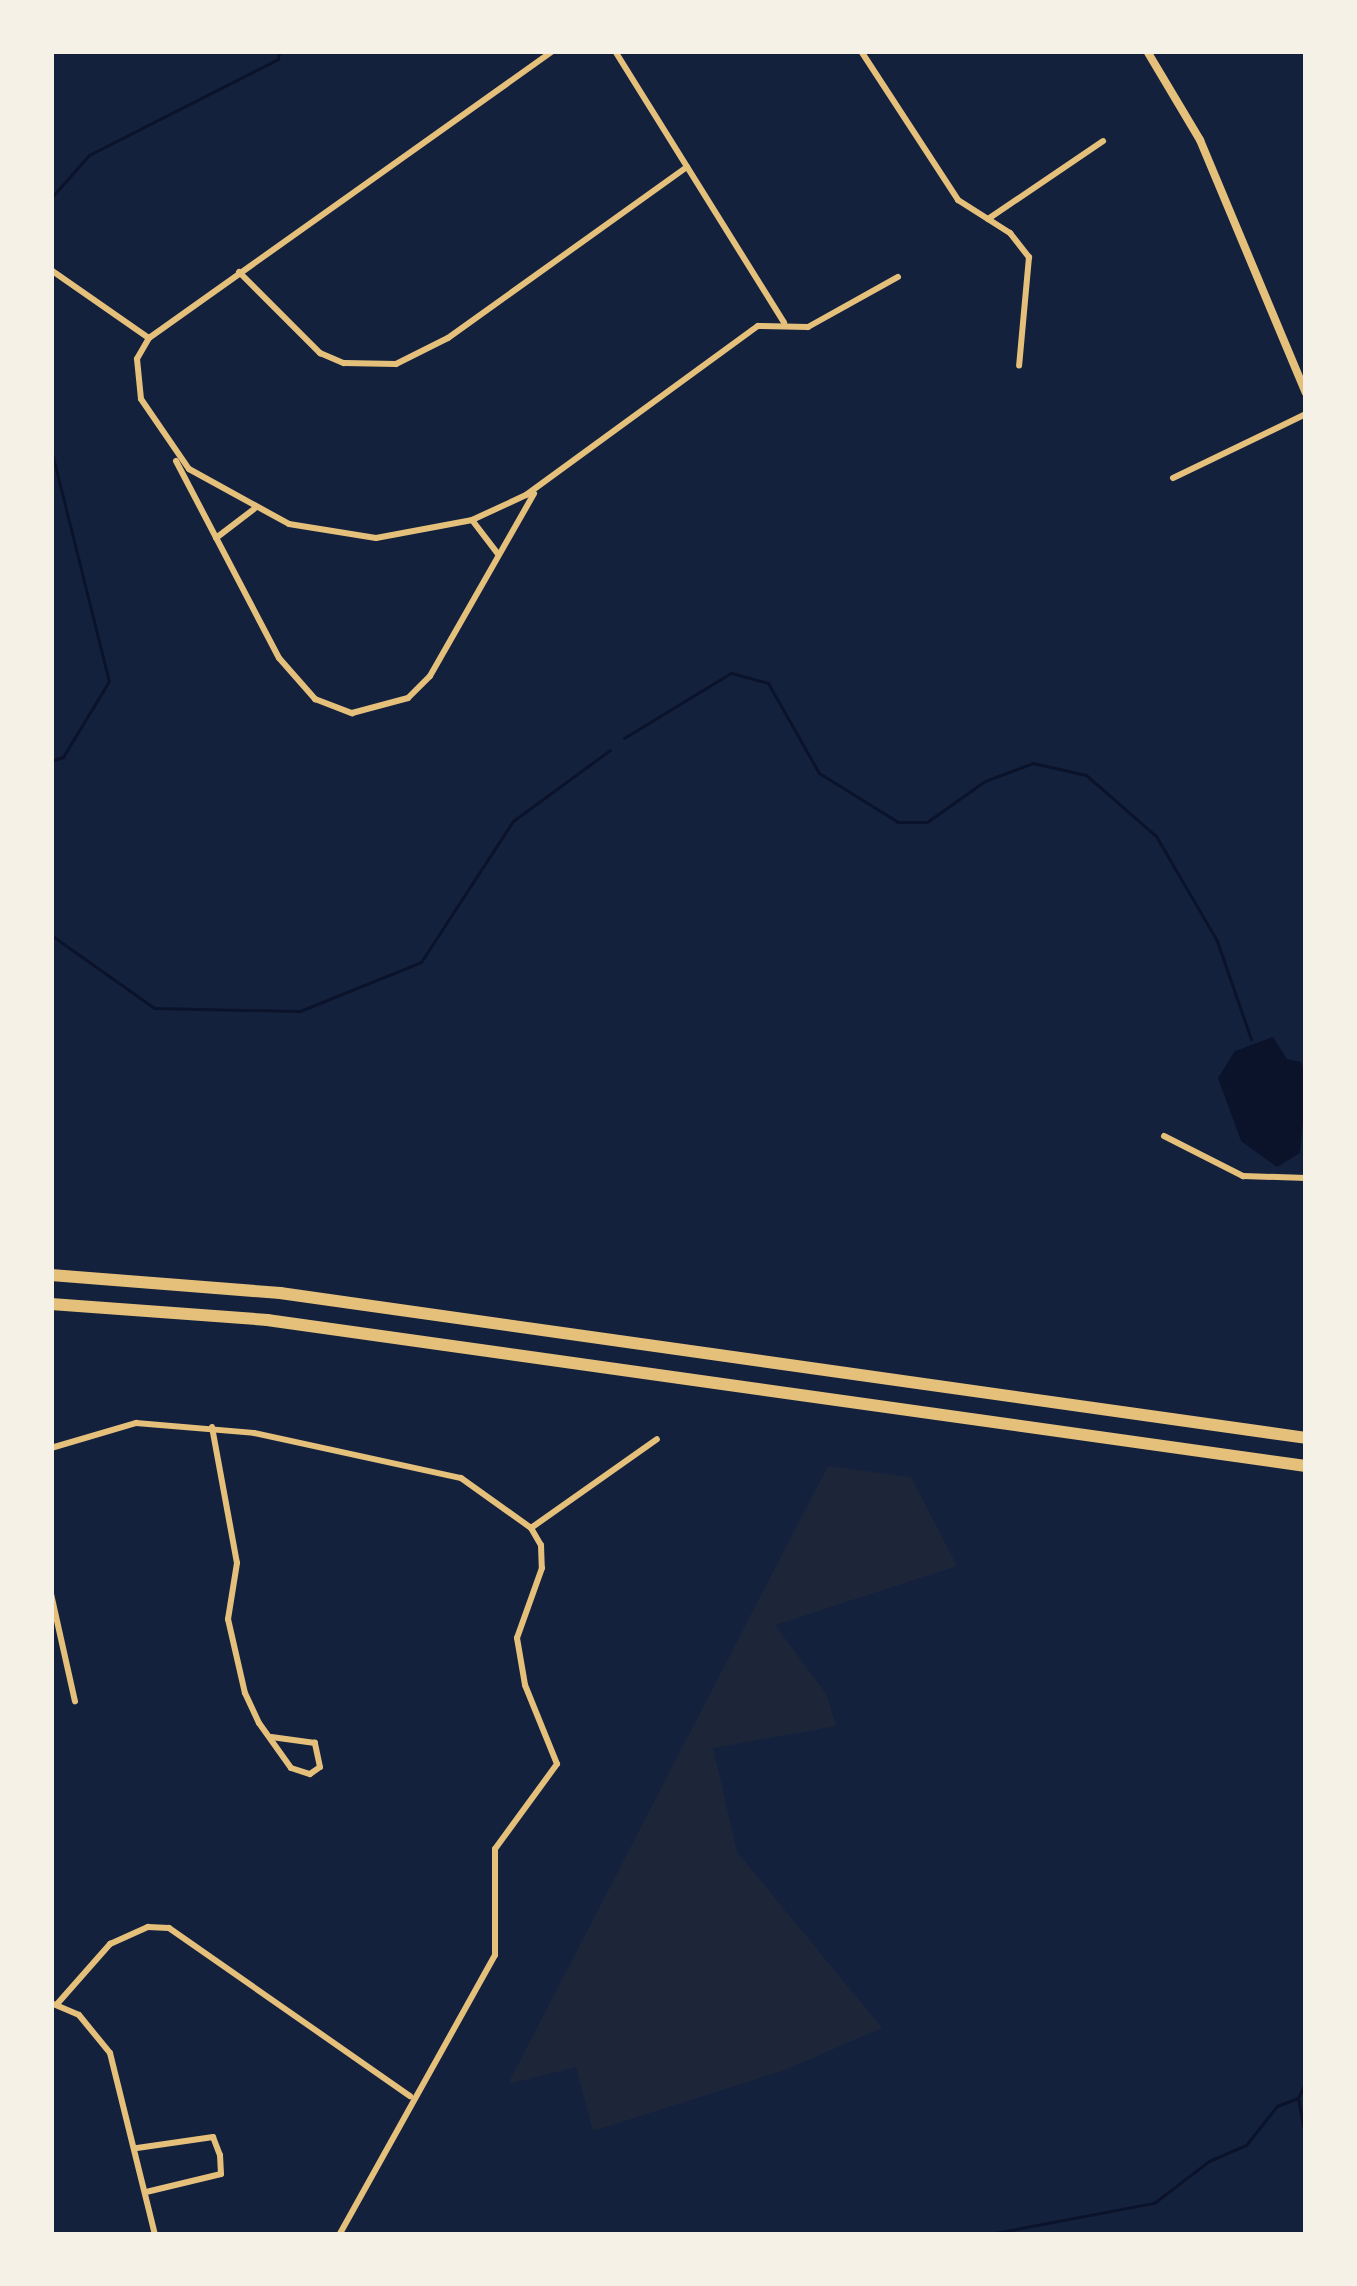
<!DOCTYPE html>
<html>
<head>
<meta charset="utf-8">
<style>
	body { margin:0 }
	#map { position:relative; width:1357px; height:2286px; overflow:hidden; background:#14213d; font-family:Karla,sans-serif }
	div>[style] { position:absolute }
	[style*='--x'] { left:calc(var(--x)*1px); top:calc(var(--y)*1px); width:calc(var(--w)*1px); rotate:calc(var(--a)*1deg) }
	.green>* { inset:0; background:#1d2539 }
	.water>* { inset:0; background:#0b132b }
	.stream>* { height:3px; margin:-1.5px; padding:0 1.5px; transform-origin:1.5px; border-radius:1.5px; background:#0b132b }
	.minor>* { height:6px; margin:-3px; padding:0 3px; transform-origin:3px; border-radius:3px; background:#e5c07b }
	.tertiary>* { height:8px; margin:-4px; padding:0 4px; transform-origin:4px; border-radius:4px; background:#e5c07b }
	.motorway>* { height:12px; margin:-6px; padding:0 6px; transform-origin:6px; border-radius:6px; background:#e5c07b }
	span { translate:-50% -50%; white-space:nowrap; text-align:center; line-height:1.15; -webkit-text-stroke:10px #f6f1e7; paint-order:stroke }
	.frame { position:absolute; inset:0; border:54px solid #f6f1e7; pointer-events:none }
</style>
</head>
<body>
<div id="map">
	<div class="green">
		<div style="clip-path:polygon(828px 1466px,911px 1477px,957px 1566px,775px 1625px,827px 1695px,836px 1726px,713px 1748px,737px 1852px,882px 2028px,785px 2070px,593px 2131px,576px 2067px,508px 2084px)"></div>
	</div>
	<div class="water">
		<div style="clip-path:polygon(1273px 1037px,1287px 1059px,1301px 1062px,1306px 1082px,1300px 1153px,1277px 1167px,1241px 1141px,1218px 1078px,1235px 1051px)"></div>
	</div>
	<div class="stream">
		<div style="--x:51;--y:198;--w:57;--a:-48.5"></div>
		<div style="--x:89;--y:155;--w:212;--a:-26.9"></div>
		<div style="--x:278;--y:59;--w:8;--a:-83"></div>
		<div style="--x:51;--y:449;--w:239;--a:76"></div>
		<div style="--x:109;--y:681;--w:89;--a:121.2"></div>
		<div style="--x:63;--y:757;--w:13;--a:162"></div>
		<div style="--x:624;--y:738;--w:125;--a:-31.3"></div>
		<div style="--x:731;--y:673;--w:38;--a:15"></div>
		<div style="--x:768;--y:683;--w:103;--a:60.5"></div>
		<div style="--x:819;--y:773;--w:93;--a:31.8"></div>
		<div style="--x:898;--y:822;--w:29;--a:0"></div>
		<div style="--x:927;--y:822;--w:71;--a:-35.3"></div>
		<div style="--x:985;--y:781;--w:51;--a:-20.6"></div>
		<div style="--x:1033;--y:763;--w:54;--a:12.8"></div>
		<div style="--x:1086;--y:775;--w:93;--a:41.1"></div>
		<div style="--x:1156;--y:836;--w:121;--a:59.8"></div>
		<div style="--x:1217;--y:941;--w:104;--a:70.9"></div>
		<div style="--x:51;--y:935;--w:126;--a:35.3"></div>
		<div style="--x:154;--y:1008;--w:146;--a:1.2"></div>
		<div style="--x:300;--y:1011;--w:131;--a:-22"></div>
		<div style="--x:421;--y:962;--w:168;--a:-56.9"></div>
		<div style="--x:513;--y:821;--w:120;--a:-36.2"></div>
		<div style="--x:1306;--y:2082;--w:18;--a:117"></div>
		<div style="--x:1298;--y:2098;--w:44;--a:79.5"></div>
		<div style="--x:984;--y:2235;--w:173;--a:-10.7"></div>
		<div style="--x:1154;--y:2203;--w:69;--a:-37.4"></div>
		<div style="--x:1209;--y:2161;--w:40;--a:-23.4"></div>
		<div style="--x:1246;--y:2145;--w:50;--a:-51.5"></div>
		<div style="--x:1277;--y:2106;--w:22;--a:-21"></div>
	</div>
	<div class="minor">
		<div style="--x:615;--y:51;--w:320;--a:58.1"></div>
		<div style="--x:861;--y:51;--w:178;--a:56.9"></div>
		<div style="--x:958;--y:200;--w:62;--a:32.4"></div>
		<div style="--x:1010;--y:233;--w:31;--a:52"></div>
		<div style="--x:1029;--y:257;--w:109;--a:95.2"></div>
		<div style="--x:988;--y:219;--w:139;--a:-34.1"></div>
		<div style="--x:51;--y:270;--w:119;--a:34.8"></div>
		<div style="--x:149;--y:338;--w:496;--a:-35.4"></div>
		<div style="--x:239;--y:272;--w:115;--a:45"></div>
		<div style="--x:320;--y:353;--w:26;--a:23"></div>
		<div style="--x:344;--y:363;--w:52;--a:1.1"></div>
		<div style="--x:396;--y:364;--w:58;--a:-26.6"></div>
		<div style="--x:448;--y:338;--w:294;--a:-35.6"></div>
		<div style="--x:149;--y:338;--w:24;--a:120"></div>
		<div style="--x:137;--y:359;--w:40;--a:84.3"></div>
		<div style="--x:141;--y:399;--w:85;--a:55.6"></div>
		<div style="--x:189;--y:469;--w:114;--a:28.8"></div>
		<div style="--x:289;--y:524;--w:88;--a:9.1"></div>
		<div style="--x:376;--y:538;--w:98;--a:-10.6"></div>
		<div style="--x:472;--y:520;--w:60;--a:-24.8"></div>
		<div style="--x:526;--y:495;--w:287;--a:-36.1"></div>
		<div style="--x:758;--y:326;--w:50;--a:1.1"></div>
		<div style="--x:808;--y:327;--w:103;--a:-29.1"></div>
		<div style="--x:176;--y:461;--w:222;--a:62.4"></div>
		<div style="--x:279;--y:658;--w:55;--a:48.7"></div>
		<div style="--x:315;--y:699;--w:40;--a:21"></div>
		<div style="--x:352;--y:713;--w:58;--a:-15"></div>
		<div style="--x:408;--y:698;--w:31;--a:-45"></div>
		<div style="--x:430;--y:676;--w:210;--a:-60.3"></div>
		<div style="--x:1173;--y:478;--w:148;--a:-25.7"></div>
		<div style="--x:472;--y:520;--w:43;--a:52.6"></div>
		<div style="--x:216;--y:538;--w:48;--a:-37.3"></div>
		<div style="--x:1164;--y:1136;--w:89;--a:26.9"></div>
		<div style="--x:1243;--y:1176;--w:63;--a:1.8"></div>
		<div style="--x:212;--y:1427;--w:138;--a:79.6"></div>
		<div style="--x:237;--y:1563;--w:57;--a:99.1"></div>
		<div style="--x:228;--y:1619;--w:76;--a:77.1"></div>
		<div style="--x:245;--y:1693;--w:33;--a:65"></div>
		<div style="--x:259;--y:1723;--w:55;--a:54.6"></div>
		<div style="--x:291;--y:1768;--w:20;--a:18"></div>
		<div style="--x:310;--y:1774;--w:12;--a:-35"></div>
		<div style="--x:320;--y:1767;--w:25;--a:-102"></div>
		<div style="--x:315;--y:1743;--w:44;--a:-172.2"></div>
		<div style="--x:51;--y:1448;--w:89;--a:-16.4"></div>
		<div style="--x:136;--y:1423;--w:118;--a:4.8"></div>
		<div style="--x:254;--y:1433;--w:212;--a:12.3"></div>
		<div style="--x:461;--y:1478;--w:86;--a:35.5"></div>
		<div style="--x:531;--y:1528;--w:20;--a:60"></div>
		<div style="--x:541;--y:1545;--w:23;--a:88"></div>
		<div style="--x:542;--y:1568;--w:74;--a:109.7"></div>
		<div style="--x:517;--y:1638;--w:48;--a:80.3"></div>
		<div style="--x:525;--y:1685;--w:85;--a:67.9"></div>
		<div style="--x:557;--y:1764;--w:105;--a:126.1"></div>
		<div style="--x:495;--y:1849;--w:106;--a:90"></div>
		<div style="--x:495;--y:1955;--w:321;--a:119.1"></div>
		<div style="--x:531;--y:1528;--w:154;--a:-35.2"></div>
		<div style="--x:51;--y:1594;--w:110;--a:77.4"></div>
		<div style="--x:51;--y:2003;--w:30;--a:23"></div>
		<div style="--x:79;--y:2015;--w:49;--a:50.8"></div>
		<div style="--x:110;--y:2053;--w:187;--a:76.1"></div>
		<div style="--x:58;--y:2003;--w:79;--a:-48.6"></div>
		<div style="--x:110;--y:1944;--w:42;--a:-24.1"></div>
		<div style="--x:148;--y:1927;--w:21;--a:3"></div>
		<div style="--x:169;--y:1928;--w:294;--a:34.9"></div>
		<div style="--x:137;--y:2148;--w:77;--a:-8.2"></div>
		<div style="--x:213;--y:2137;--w:19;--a:69"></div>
		<div style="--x:220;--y:2155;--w:19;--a:87"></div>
		<div style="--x:221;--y:2174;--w:77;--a:166.5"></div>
	</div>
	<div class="tertiary">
		<div style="--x:1147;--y:51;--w:104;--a:59.2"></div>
		<div style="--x:1200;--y:140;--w:274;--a:67.3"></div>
	</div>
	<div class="motorway">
		<div style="--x:51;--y:1275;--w:230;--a:4.5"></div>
		<div style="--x:280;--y:1293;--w:1036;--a:8.04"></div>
		<div style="--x:51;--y:1304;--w:217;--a:4.2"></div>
		<div style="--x:267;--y:1320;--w:1049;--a:8"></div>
	</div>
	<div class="frame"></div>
</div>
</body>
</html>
